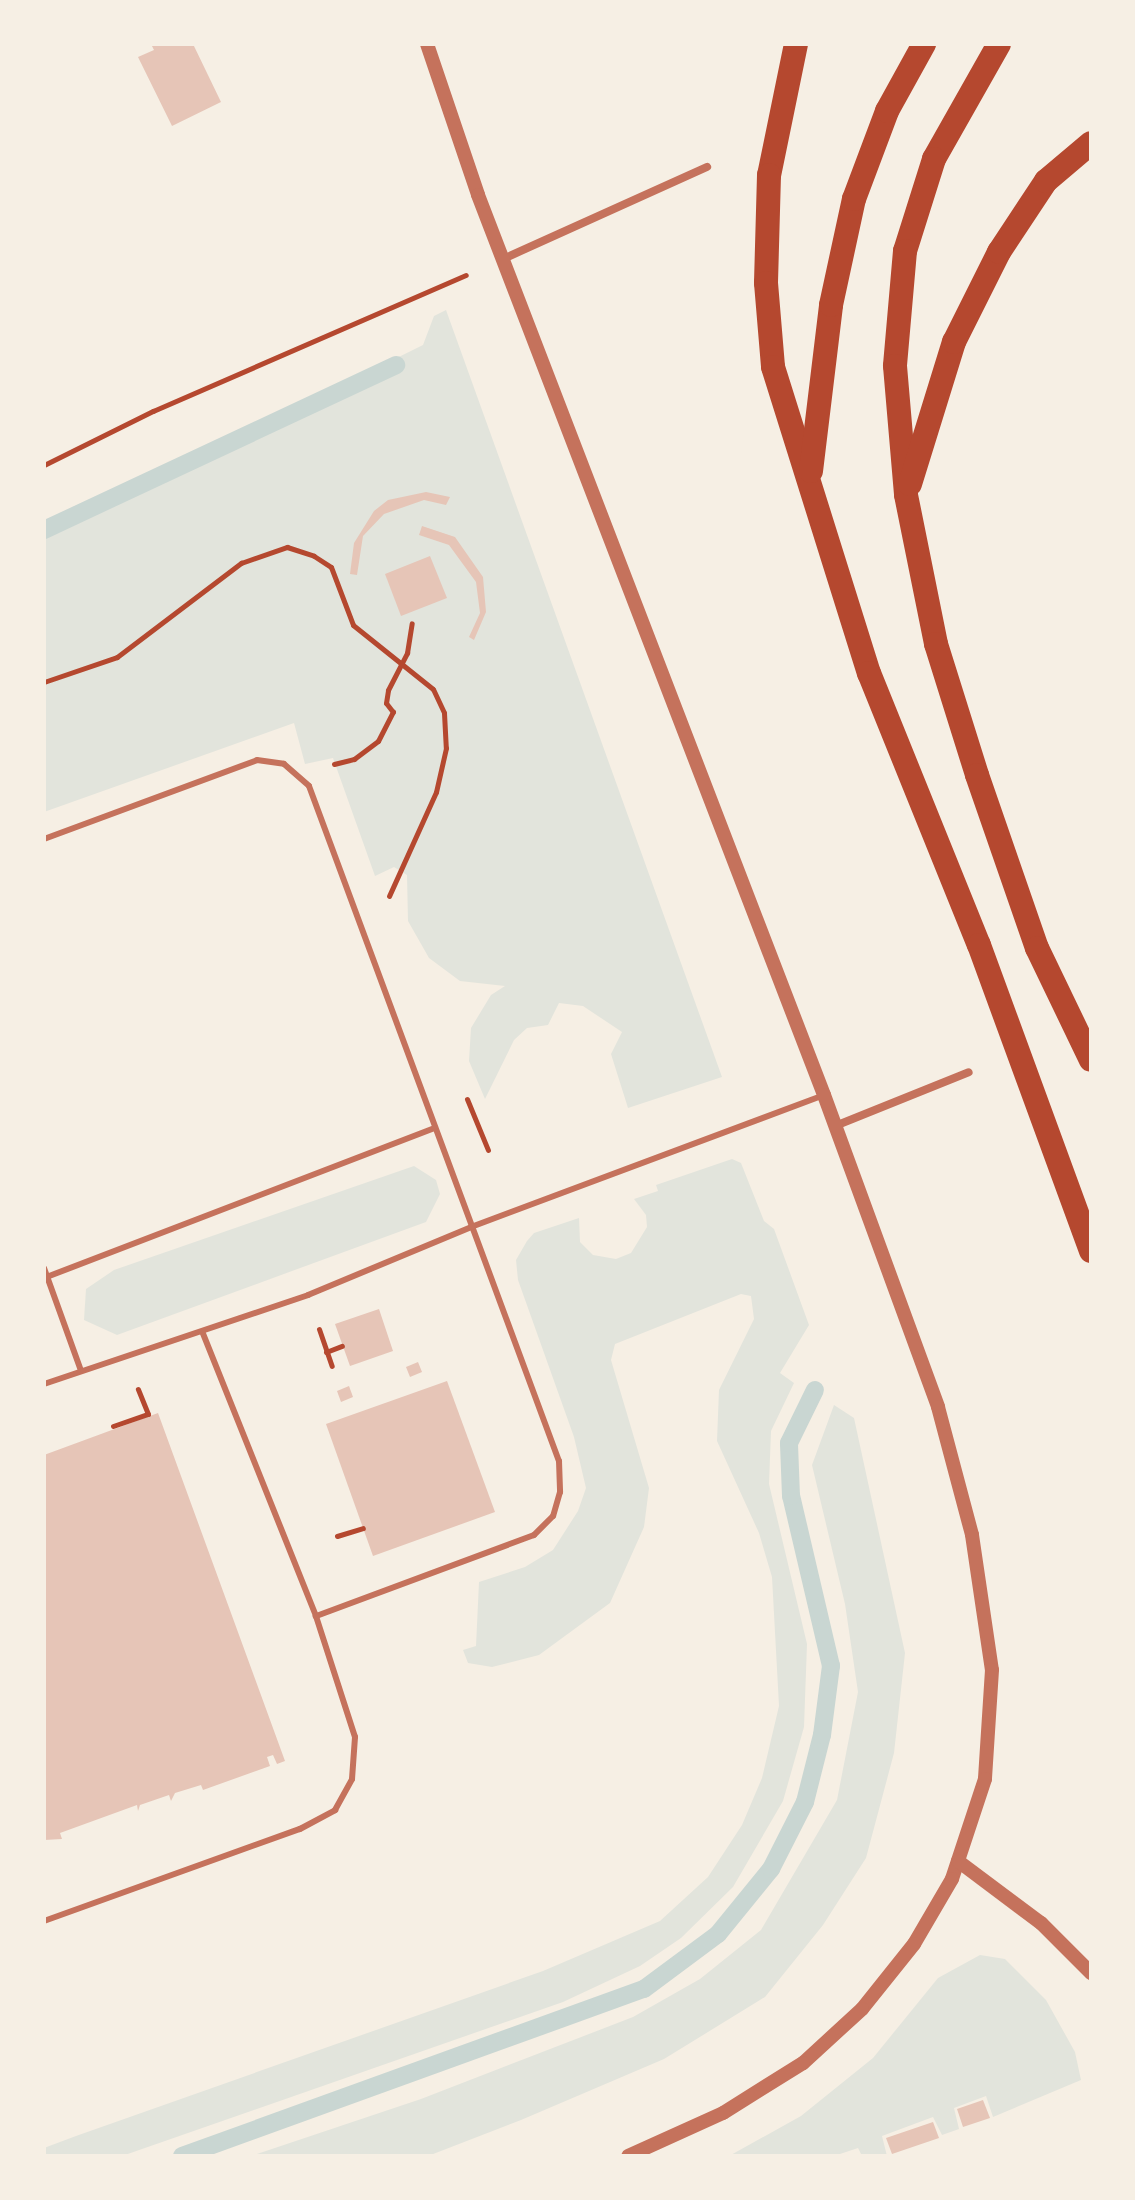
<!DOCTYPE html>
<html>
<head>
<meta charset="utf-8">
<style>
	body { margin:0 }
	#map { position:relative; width:1135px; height:2200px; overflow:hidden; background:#f6efe4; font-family:"Open Sans",sans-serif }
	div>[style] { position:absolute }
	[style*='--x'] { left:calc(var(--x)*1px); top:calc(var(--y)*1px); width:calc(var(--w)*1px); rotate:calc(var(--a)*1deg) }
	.green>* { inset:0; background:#e2e4dc }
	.stream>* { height:18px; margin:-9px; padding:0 9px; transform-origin:9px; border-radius:9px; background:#c9d6d2 }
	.building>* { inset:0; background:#e6c5b7 }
	.path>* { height:5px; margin:-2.5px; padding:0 2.5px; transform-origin:2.5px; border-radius:2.5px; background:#b5482f }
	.service>* { height:6px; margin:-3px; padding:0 3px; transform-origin:3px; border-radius:3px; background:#c5725c }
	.minor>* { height:8px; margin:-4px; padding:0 4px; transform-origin:4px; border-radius:4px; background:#c5725c }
	.tertiary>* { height:14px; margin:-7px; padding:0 7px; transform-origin:7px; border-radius:7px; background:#c5725c }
	.motorway>* { height:24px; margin:-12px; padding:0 12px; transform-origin:12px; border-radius:12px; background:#b5482f }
	span { translate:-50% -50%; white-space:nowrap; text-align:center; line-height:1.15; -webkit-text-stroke:7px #f6efe4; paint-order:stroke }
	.frame { position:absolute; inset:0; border:46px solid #f6efe4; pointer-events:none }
</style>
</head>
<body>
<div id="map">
	<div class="green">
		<div style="clip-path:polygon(446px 310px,722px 1077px,628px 1108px,611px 1054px,622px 1032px,583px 1006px,559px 1003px,548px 1025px,527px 1028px,514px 1040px,485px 1099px,469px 1061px,471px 1028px,491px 995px,505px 986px,460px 981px,429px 958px,408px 921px,407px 875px,394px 867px,375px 876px,333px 758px,305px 764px,294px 723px,44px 812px,44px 532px,423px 345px,434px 316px)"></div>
		<div style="clip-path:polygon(732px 1159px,741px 1163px,764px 1221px,774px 1229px,809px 1325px,780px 1373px,794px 1383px,771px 1431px,769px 1484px,807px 1644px,804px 1727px,783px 1801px,733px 1887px,681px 1938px,640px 1966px,563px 2002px,122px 2156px,44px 2156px,44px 2148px,76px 2136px,543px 1971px,660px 1921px,708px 1877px,742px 1825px,762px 1778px,779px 1706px,772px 1577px,759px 1533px,717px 1441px,719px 1390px,754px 1319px,751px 1296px,741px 1294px,615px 1344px,611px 1360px,649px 1488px,644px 1527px,610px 1603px,539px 1655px,492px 1667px,468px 1663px,463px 1650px,476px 1646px,479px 1582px,525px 1567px,553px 1550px,578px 1511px,586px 1488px,574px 1437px,518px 1280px,516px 1260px,527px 1241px,534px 1233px,579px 1218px,580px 1242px,593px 1255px,616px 1259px,631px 1253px,647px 1227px,646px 1215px,634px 1199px,658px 1191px,656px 1185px)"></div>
		<div style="clip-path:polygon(414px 1166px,436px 1180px,440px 1194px,426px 1222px,117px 1335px,84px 1320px,86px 1289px,114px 1270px)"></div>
		<div style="clip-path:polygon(834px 1405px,854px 1418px,905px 1653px,894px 1753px,866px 1858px,823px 1925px,765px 1997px,664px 2059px,521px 2120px,428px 2156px,251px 2156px,421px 2099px,633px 2017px,700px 1979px,761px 1930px,837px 1800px,858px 1692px,845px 1604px,812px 1465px)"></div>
		<div style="clip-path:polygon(980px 1955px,1005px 1959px,1046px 2000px,1075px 2052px,1081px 2080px,993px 2117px,986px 2096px,954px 2108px,959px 2129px,942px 2135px,933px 2117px,882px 2136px,887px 2156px,862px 2156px,858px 2148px,834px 2156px,729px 2156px,801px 2116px,873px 2058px,938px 1978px)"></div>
	</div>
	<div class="stream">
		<div style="--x:44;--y:530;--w:389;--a:-25.1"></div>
		<div style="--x:182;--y:2156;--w:491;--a:-19.9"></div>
		<div style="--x:644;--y:1989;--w:92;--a:-36.6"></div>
		<div style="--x:718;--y:1934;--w:84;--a:-50.8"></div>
		<div style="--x:771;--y:1869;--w:75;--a:-63.1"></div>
		<div style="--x:805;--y:1802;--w:69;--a:-75.8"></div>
		<div style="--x:822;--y:1735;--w:70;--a:-82.6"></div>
		<div style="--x:831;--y:1666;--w:175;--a:-103.2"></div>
		<div style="--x:791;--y:1496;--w:53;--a:-92.2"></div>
		<div style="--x:789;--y:1443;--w:59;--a:-63.9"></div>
	</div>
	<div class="building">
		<div style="clip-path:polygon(151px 44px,193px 44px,221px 102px,172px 126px,138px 57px,154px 50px)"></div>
		<div style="clip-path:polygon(426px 492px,450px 497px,446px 505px,424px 500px,384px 514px,363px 536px,357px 575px,350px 574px,354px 543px,374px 511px,388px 500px)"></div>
		<div style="clip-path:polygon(422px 526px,455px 537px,483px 577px,486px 612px,474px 640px,469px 637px,480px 613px,476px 582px,449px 545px,419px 535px)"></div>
		<div style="clip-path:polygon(430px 556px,447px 598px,401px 616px,385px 574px)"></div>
		<div style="clip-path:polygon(379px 1309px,393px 1351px,350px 1366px,335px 1324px)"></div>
		<div style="clip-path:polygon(418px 1362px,422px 1372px,410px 1377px,406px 1367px)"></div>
		<div style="clip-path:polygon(447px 1381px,495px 1512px,373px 1556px,326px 1424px)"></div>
		<div style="clip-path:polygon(349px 1386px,353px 1397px,341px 1402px,337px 1391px)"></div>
		<div style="clip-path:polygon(158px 1413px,285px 1761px,277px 1764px,273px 1755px,267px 1757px,270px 1766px,203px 1790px,201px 1785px,175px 1793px,171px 1801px,169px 1795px,140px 1805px,138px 1811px,137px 1805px,60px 1833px,62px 1839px,44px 1840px,44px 1455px)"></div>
		<div style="clip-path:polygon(983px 2100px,990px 2118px,963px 2127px,957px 2109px)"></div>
		<div style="clip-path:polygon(933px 2122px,939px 2138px,892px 2154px,886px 2138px)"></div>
	</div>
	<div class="path">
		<div style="--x:44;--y:465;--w:122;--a:-26.4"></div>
		<div style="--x:153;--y:411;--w:341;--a:-23.5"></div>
		<div style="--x:44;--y:682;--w:77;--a:-18.9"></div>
		<div style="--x:117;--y:657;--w:156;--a:-37.2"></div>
		<div style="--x:241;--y:563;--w:49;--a:-19.2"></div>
		<div style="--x:287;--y:547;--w:28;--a:18"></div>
		<div style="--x:314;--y:556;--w:20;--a:33"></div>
		<div style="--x:331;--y:567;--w:62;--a:69.2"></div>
		<div style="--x:353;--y:625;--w:102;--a:38.7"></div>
		<div style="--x:433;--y:689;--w:26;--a:65"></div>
		<div style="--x:444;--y:713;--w:35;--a:87"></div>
		<div style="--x:446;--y:748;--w:45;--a:102.8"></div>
		<div style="--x:436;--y:792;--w:114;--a:114.3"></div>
		<div style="--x:334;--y:764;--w:21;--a:-14"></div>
		<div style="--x:354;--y:759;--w:30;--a:-37"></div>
		<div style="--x:378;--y:741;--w:33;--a:-63"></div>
		<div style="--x:393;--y:712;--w:11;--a:-128"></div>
		<div style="--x:386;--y:703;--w:13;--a:-81"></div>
		<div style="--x:388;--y:690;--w:42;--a:-62.8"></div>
		<div style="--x:407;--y:653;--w:30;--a:-81"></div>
		<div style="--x:467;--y:1099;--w:55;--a:67.6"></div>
		<div style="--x:319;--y:1329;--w:39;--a:71"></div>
		<div style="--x:326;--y:1352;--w:17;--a:-21"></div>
		<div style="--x:113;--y:1426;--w:37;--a:-19"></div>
		<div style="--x:148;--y:1414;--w:27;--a:-112"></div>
		<div style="--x:337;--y:1536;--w:27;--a:-17"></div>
	</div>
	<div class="service">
		<div style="--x:44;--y:839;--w:227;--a:-20.3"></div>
		<div style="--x:257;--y:760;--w:27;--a:8"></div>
		<div style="--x:284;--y:764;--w:33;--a:41"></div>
		<div style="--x:309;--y:786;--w:720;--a:69.68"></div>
		<div style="--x:559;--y:1461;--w:31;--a:88"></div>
		<div style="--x:560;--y:1492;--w:25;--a:106"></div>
		<div style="--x:553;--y:1516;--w:27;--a:135"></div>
		<div style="--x:534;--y:1535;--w:233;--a:159.6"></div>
		<div style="--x:316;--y:1616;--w:305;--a:-111.8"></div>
		<div style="--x:44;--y:1268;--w:109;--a:70.2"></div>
		<div style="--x:44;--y:1278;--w:417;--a:-21"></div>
		<div style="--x:44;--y:1384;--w:279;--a:-18.6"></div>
		<div style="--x:308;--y:1295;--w:177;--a:-22.6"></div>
		<div style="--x:471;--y:1227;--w:377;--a:-20.5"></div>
		<div style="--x:44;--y:1921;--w:272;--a:-19.8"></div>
		<div style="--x:300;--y:1829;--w:40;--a:-28"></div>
		<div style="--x:335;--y:1810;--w:35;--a:-61"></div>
		<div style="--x:352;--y:1779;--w:42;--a:-85.9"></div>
		<div style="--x:355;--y:1737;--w:127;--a:-107.9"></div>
	</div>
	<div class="minor">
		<div style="--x:503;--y:259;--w:224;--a:-24.3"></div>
		<div style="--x:835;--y:1126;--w:144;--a:-21.9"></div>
	</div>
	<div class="tertiary">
		<div style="--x:427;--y:44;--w:159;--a:71.3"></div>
		<div style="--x:478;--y:195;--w:964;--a:68.97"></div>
		<div style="--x:824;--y:1095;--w:332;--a:69.9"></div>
		<div style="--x:938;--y:1407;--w:132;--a:75.1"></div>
		<div style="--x:972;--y:1535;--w:136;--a:81.6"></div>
		<div style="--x:992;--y:1670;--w:109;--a:93.7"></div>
		<div style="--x:985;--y:1779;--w:105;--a:108.3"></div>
		<div style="--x:952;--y:1879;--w:75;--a:120.3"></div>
		<div style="--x:914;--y:1944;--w:83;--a:128.7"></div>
		<div style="--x:862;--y:2009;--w:80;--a:137.5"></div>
		<div style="--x:803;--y:2063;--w:94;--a:148"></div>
		<div style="--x:723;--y:2113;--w:104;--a:155.6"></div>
		<div style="--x:958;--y:1861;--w:104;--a:36.8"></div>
		<div style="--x:1041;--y:1923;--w:71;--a:45"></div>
	</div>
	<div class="motorway">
		<div style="--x:796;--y:44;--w:134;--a:101.6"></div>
		<div style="--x:769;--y:175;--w:108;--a:91.6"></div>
		<div style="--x:766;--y:283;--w:84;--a:85.2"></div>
		<div style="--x:773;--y:367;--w:321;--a:72.6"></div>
		<div style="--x:869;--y:673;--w:293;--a:68"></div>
		<div style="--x:979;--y:945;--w:326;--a:69.9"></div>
		<div style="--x:999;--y:44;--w:132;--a:119.5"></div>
		<div style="--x:934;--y:159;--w:96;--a:107.5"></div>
		<div style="--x:905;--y:251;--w:115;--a:95"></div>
		<div style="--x:895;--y:366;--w:129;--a:85.1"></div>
		<div style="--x:906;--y:495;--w:152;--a:78.6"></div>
		<div style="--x:936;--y:644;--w:137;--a:72.6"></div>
		<div style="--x:977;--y:775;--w:183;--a:70.9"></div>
		<div style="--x:1037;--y:948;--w:124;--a:64.3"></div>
		<div style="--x:811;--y:471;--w:167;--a:-83.1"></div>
		<div style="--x:831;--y:305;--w:108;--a:-77.8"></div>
		<div style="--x:854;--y:199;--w:94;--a:-69.4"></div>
		<div style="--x:887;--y:111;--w:77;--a:-61.1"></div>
		<div style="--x:910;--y:484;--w:149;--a:-72.8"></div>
		<div style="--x:954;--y:342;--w:101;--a:-63.4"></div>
		<div style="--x:999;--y:252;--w:85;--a:-56.5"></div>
		<div style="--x:1046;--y:181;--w:59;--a:-40.2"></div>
	</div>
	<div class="frame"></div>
</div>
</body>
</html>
